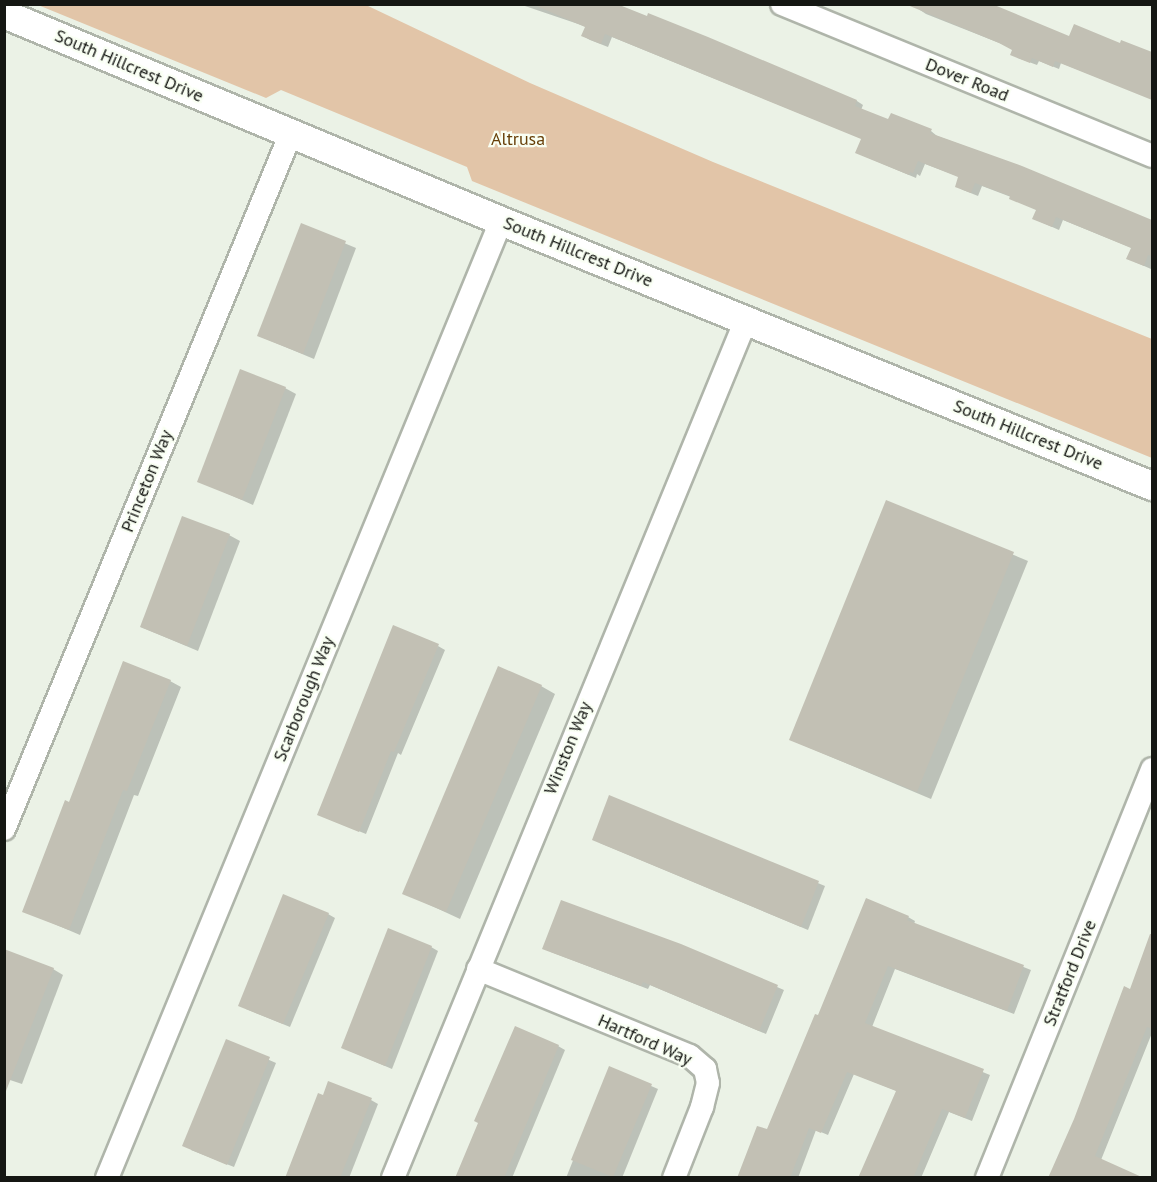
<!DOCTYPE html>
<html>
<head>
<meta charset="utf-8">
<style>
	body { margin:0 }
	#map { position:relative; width:1157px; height:1182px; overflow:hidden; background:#ebf2e6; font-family:"PT Sans",sans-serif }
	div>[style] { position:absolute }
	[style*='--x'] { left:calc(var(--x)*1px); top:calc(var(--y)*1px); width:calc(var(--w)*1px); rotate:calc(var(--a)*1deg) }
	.green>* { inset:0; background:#e2c5a8 }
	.shadow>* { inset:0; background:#0003 }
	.building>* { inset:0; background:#c2c0b4 }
	.roads { filter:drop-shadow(2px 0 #afb5aa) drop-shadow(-2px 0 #afb5aa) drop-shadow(0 2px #afb5aa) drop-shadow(0 -2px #afb5aa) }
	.minor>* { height:22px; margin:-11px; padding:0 11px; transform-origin:11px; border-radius:11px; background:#fff }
	.tertiary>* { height:28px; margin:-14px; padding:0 14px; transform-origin:14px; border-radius:14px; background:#fff }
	span { translate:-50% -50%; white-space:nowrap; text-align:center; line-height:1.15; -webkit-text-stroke:4.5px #f9fff3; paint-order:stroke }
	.street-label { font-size:18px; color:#151713 }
	.park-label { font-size:18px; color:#663e07 }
	.frame { position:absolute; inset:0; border:6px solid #151713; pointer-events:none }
</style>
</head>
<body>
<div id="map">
	<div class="green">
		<div style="clip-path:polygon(38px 5px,366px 5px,530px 83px,713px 162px,1152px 339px,1152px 458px,472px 181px,467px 167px,281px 90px,266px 98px)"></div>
	</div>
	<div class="shadow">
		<div style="clip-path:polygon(519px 4px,613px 4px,648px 18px,649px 15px,857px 101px,863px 105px,861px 110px,889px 121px,931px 131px,937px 136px,1022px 167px,1152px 221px,1152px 266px,1151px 269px,1135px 262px,1132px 248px,1063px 220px,1059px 230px,1041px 222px,1034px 219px,1037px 210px,1011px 197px,982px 186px,978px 196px,963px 190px,956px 186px,960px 177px,925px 164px,920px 176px,917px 174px,916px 178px,864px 156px,863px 139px,612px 37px,608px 47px,590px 40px,583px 36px,587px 27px)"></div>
		<div style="clip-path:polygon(922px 4px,1070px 38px,1152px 63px,1152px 99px,1061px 63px,1059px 69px,1039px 61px,1037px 65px,1018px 58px,1014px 50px,1007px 46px,926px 14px,920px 10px)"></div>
		<div style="clip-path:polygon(301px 225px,356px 248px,314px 359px,259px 336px)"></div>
		<div style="clip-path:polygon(285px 388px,296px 394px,253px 505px,199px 481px)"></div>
		<div style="clip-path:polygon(887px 502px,1028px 561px,931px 799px,791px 740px)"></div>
		<div style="clip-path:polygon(229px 535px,240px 541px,198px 651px,141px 627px)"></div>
		<div style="clip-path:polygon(438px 646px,445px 650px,401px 755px,398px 753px,366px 834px,326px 818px)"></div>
		<div style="clip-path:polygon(170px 681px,181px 687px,138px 796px,134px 795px,80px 935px,24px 911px,70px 804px)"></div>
		<div style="clip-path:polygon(541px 686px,555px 694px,460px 919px,404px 893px)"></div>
		<div style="clip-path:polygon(610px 797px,825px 886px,808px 930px,600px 843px)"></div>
		<div style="clip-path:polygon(328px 914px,335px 918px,290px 1027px,246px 1009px)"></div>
		<div style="clip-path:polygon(908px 917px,915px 921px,914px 924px,1031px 970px,1014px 1014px,895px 969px,872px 1027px,990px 1075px,972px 1121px,949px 1112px,921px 1178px,860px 1178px,897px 1091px,854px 1074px,828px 1135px,816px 1130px,798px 1178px,738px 1178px,768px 1131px,819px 1017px)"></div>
		<div style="clip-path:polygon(1152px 931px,1152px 1033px,1101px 1160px,1051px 1178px,1131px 991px)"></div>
		<div style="clip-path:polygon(681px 945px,784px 990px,766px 1034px,650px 985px,648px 989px,551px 952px)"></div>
		<div style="clip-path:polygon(431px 947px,438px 951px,392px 1069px,350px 1051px)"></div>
		<div style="clip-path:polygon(53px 969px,63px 975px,22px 1084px,4px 1078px)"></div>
		<div style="clip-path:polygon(226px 1041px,276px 1063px,234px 1167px,191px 1150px)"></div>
		<div style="clip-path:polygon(558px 1046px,565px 1050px,512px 1178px,456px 1178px)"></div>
		<div style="clip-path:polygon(610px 1068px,658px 1089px,622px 1178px,566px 1178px)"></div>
		<div style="clip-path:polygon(371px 1100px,378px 1104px,349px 1178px,286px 1178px)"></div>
	</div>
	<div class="building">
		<div style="clip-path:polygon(532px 4px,617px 4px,647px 16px,648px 13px,708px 37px,857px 100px,855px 106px,888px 119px,891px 113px,932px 129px,930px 133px,1022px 166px,1152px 220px,1152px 256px,1148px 255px,1144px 266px,1126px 259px,1131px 248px,1056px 217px,1052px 227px,1032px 219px,1036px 210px,1009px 199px,1010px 196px,975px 183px,971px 193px,955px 187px,958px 177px,918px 161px,913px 173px,910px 172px,909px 175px,855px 153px,861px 139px,605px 34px,601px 44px,581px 36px,585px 27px)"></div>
		<div style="clip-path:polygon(905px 4px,992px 4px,1069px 36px,1074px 24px,1120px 43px,1121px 40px,1152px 52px,1152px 100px,1055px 61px,1053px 67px,1032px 58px,1030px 63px,1010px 55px,1012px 50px,999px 43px)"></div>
		<div style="clip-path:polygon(301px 223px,346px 241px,303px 354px,257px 336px)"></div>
		<div style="clip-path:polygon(240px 369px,286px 387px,242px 500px,197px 482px)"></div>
		<div style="clip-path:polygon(886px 500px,1014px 552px,917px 792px,789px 740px)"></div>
		<div style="clip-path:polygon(182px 516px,230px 534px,187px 646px,140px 627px)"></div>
		<div style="clip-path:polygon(393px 625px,439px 644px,394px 752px,391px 751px,359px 832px,317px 815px)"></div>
		<div style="clip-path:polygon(123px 661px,171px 680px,127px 791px,123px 790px,69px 930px,22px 912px,65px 800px,69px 802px)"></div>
		<div style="clip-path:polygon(498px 666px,542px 685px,446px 912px,402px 894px)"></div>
		<div style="clip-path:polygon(609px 795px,819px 881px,801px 927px,592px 840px)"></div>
		<div style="clip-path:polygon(283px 894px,329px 913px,283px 1024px,238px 1006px)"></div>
		<div style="clip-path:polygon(866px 898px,909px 916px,907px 920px,1024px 965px,1007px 1011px,888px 966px,865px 1023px,984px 1069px,965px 1118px,942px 1109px,913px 1178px,858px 1178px,896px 1091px,847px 1072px,821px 1133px,809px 1128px,790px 1178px,737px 1178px,757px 1126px,767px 1129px,815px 1014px,818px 1015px)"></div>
		<div style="clip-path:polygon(561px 900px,681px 944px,778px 985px,759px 1031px,643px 982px,641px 986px,542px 949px)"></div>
		<div style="clip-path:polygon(388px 928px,432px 946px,385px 1066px,341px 1048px)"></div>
		<div style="clip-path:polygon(1150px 934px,1152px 934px,1152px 1029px,1147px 1027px,1095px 1156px,1144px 1178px,1048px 1178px,1074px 1119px,1124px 986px,1130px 989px)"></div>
		<div style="clip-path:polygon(4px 949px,54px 968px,6px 1091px,4px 1091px)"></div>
		<div style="clip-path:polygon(515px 1026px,559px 1045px,504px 1178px,455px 1178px,478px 1123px,474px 1121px)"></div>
		<div style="clip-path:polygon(226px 1039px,270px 1057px,227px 1165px,182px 1146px)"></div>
		<div style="clip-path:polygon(609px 1066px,652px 1084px,613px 1177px,571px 1160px)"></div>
		<div style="clip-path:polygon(328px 1081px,372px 1098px,340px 1178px,285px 1178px,318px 1093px,323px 1095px)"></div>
	</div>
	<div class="roads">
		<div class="minor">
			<div style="--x:782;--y:4;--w:400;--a:22.3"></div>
			<div style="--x:4;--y:829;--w:753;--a:-67.59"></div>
			<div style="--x:478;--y:969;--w:229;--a:22.3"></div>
			<div style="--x:690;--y:1056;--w:20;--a:41"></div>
			<div style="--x:705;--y:1069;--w:14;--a:78"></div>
			<div style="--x:708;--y:1083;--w:25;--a:104"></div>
			<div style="--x:702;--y:1107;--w:76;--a:111.5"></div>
			<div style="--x:107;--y:1178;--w:1035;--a:-67.62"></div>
			<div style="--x:393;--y:1178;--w:928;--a:-67.64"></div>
			<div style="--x:987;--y:1178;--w:441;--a:-68"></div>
		</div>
		<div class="tertiary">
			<div style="--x:4;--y:14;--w:538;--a:22.61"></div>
			<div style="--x:501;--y:221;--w:703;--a:22.15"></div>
		</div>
	</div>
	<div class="street-label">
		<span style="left:129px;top:66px;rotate:23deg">South Hillcrest Drive</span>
		<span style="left:967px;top:80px;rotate:22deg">Dover Road</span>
		<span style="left:578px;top:252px;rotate:22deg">South Hillcrest Drive</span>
		<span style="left:1028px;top:435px;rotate:22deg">South Hillcrest Drive</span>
		<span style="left:147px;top:481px;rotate:-68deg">Princeton Way</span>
		<span style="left:304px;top:699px;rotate:-68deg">Scarborough Way</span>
		<span style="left:568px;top:748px;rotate:-68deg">Winston Way</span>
		<span style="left:1070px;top:973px;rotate:-68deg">Stratford Drive</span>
		<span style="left:645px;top:1040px;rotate:24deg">Hartford Way</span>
	</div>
	<div class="park-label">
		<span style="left:518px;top:139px">Altrusa</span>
	</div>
	<div class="frame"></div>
</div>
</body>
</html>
